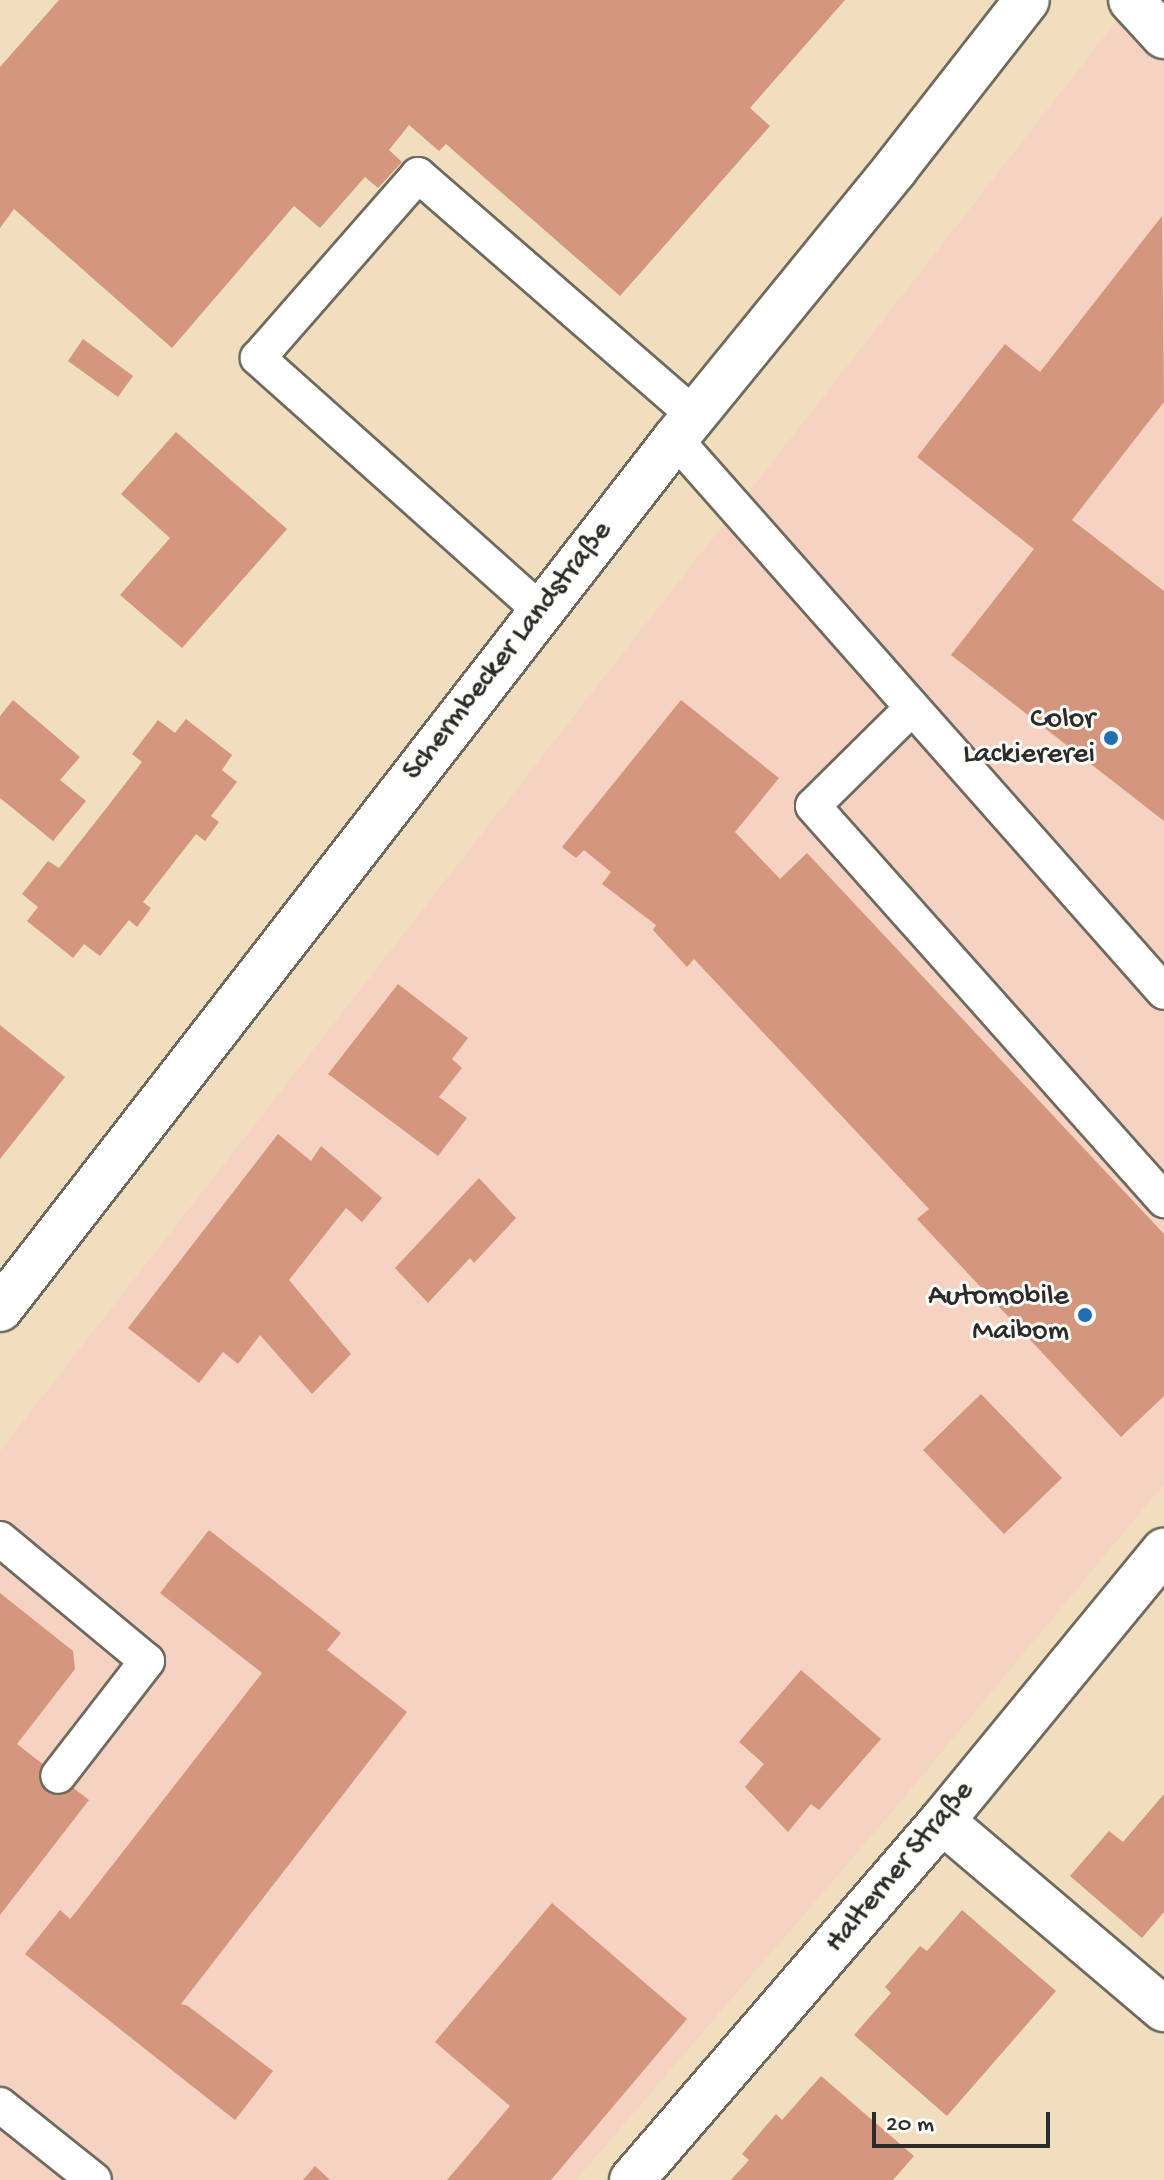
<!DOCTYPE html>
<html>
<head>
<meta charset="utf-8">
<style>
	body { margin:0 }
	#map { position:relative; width:1164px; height:2180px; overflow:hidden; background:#f1debe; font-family:"Gochi Hand",sans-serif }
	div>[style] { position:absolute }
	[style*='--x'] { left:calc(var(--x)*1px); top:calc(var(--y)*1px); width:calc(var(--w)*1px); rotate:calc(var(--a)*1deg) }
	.built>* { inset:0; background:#f5d2c2 }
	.building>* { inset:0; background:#d4967d }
	.roads { filter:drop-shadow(2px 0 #706a5e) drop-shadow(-2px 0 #706a5e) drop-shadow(0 2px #706a5e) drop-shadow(0 -2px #706a5e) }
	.lane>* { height:34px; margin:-17px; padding:0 17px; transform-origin:17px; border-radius:17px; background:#fff }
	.street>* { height:44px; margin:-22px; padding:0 22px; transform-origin:22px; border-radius:22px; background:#fff }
	.primary>* { height:44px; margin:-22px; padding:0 22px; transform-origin:22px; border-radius:22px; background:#fff }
	.dots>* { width:22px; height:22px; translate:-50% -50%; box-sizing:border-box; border:4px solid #fdfcf7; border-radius:50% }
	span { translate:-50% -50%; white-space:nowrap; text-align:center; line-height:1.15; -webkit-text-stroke:6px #fdfcf7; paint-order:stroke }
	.street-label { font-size:30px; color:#2b2b2b }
	.poi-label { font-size:30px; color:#2b2b2b }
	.right { translate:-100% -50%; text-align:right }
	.scale { position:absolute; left:872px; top:2112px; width:178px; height:36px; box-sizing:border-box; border:4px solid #2b2b2b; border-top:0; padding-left:10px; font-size:24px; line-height:28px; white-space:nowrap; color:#2b2b2b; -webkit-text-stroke:6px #fdfcf7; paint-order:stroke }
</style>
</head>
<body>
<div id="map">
	<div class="built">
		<div style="clip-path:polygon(1133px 0,1164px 0,1164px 1484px,892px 1812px,576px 2180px,0 2180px,0 1451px)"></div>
	</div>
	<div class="building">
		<div style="clip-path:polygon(59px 0,845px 0,750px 108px,770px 126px,620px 296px,446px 144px,439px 151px,409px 125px,389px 150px,402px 162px,378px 188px,365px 177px,320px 228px,294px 206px,172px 348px,14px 209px,0 228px,0 67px)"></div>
		<div style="clip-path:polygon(1162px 216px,1164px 402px,1072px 520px,1164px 591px,1164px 821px,951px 655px,1034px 549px,917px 457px,1005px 344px,1040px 372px)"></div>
		<div style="clip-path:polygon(83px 339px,133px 376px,118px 397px,68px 361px)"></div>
		<div style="clip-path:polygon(176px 432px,287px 529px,182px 648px,120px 595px,170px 538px,121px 494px)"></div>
		<div style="clip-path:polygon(13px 700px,80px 757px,60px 780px,86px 801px,53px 841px,0 798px,0 716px)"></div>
		<div style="clip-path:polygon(681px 700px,779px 778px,735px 832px,780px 879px,807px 853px,1164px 1234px,1164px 1396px,1121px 1437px,917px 1219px,929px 1209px,694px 959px,687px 967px,653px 930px,656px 925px,602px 884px,611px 872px,584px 850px,576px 858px,562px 847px)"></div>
		<div style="clip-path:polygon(186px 719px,232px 755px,222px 770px,237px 782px,211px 816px,219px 822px,205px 841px,196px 834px,143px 902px,151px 908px,137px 927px,129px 920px,100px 956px,84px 944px,73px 958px,27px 921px,38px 907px,22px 894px,48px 861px,59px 868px,101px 815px,142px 762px,132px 754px,158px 720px,175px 733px)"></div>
		<div style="clip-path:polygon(398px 984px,468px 1038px,452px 1059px,462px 1068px,439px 1097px,467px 1118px,438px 1156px,328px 1074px)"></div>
		<div style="clip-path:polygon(0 1025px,65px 1077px,0 1159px)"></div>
		<div style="clip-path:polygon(278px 1134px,311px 1161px,321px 1146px,382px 1198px,362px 1222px,346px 1208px,289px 1280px,351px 1354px,312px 1394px,260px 1335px,238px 1364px,223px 1352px,199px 1383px,128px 1328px)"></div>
		<div style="clip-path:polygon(479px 1178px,516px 1218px,474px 1263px,470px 1258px,428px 1303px,395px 1268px)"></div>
		<div style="clip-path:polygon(981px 1394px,1062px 1478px,1004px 1534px,923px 1450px)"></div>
		<div style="clip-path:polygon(209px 1530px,341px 1633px,327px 1650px,407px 1712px,181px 2004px,188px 2006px,273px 2071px,235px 2120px,25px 1954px,60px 1910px,70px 1919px,79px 1908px,262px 1673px,160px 1593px)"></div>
		<div style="clip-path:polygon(0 1593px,73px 1651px,75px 1669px,17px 1744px,89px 1800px,0 1915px)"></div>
		<div style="clip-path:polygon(801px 1670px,881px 1739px,819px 1810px,811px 1804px,788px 1832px,745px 1787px,764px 1764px,739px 1742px)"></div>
		<div style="clip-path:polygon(1164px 1794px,1164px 1912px,1142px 1938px,1070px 1876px,1109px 1831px,1123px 1842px)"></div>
		<div style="clip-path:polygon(552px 1903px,687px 2019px,551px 2180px,447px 2180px,510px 2106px,435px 2042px)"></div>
		<div style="clip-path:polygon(962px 1910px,1056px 1991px,947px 2116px,854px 2035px,891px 1993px,885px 1987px,920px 1946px,927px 1951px)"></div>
		<div style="clip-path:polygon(821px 2076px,914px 2156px,893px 2180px,731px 2180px,749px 2160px,742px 2154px,776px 2114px,782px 2120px)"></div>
		<div style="clip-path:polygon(315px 2166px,330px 2180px,303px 2180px)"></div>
	</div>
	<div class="roads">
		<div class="lane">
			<div style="--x:675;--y:439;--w:738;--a:48.51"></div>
			<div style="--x:541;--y:611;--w:380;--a:-138.2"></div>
			<div style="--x:258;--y:358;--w:243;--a:-48.8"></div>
			<div style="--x:418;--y:175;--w:366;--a:41"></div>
			<div style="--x:912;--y:708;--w:139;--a:135.3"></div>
			<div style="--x:813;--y:806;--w:528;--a:48.3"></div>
			<div style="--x:0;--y:1539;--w:191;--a:39.7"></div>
			<div style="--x:147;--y:1661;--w:145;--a:127.7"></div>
			<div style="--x:0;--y:2105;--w:120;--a:38.6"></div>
		</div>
		<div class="street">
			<div style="--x:1131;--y:0;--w:49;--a:47.5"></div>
			<div style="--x:942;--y:1821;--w:291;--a:40.3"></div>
			<div style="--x:632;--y:2180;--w:474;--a:-49.2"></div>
			<div style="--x:942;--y:1821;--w:350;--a:-50.6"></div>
		</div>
		<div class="primary">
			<div style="--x:0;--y:1309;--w:1101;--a:-52.19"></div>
			<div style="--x:675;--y:439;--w:348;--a:-50.8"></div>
			<div style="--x:895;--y:169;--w:214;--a:-52"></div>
		</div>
	</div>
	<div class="dots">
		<div style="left:1111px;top:738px;background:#1f6fb2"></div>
		<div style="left:1085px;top:1315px;background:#1f6fb2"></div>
	</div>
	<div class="street-label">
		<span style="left:509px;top:652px;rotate:-52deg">Schermbecker Landstraße</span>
		<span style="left:901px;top:1868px;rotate:-50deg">Halterner Straße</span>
	</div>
	<div class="poi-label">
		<span class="right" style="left:1095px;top:738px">Color<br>Lackiererei</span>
		<span class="right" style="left:1069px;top:1315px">Automobile<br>Maibom</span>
	</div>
	<div class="scale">20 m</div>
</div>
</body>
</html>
